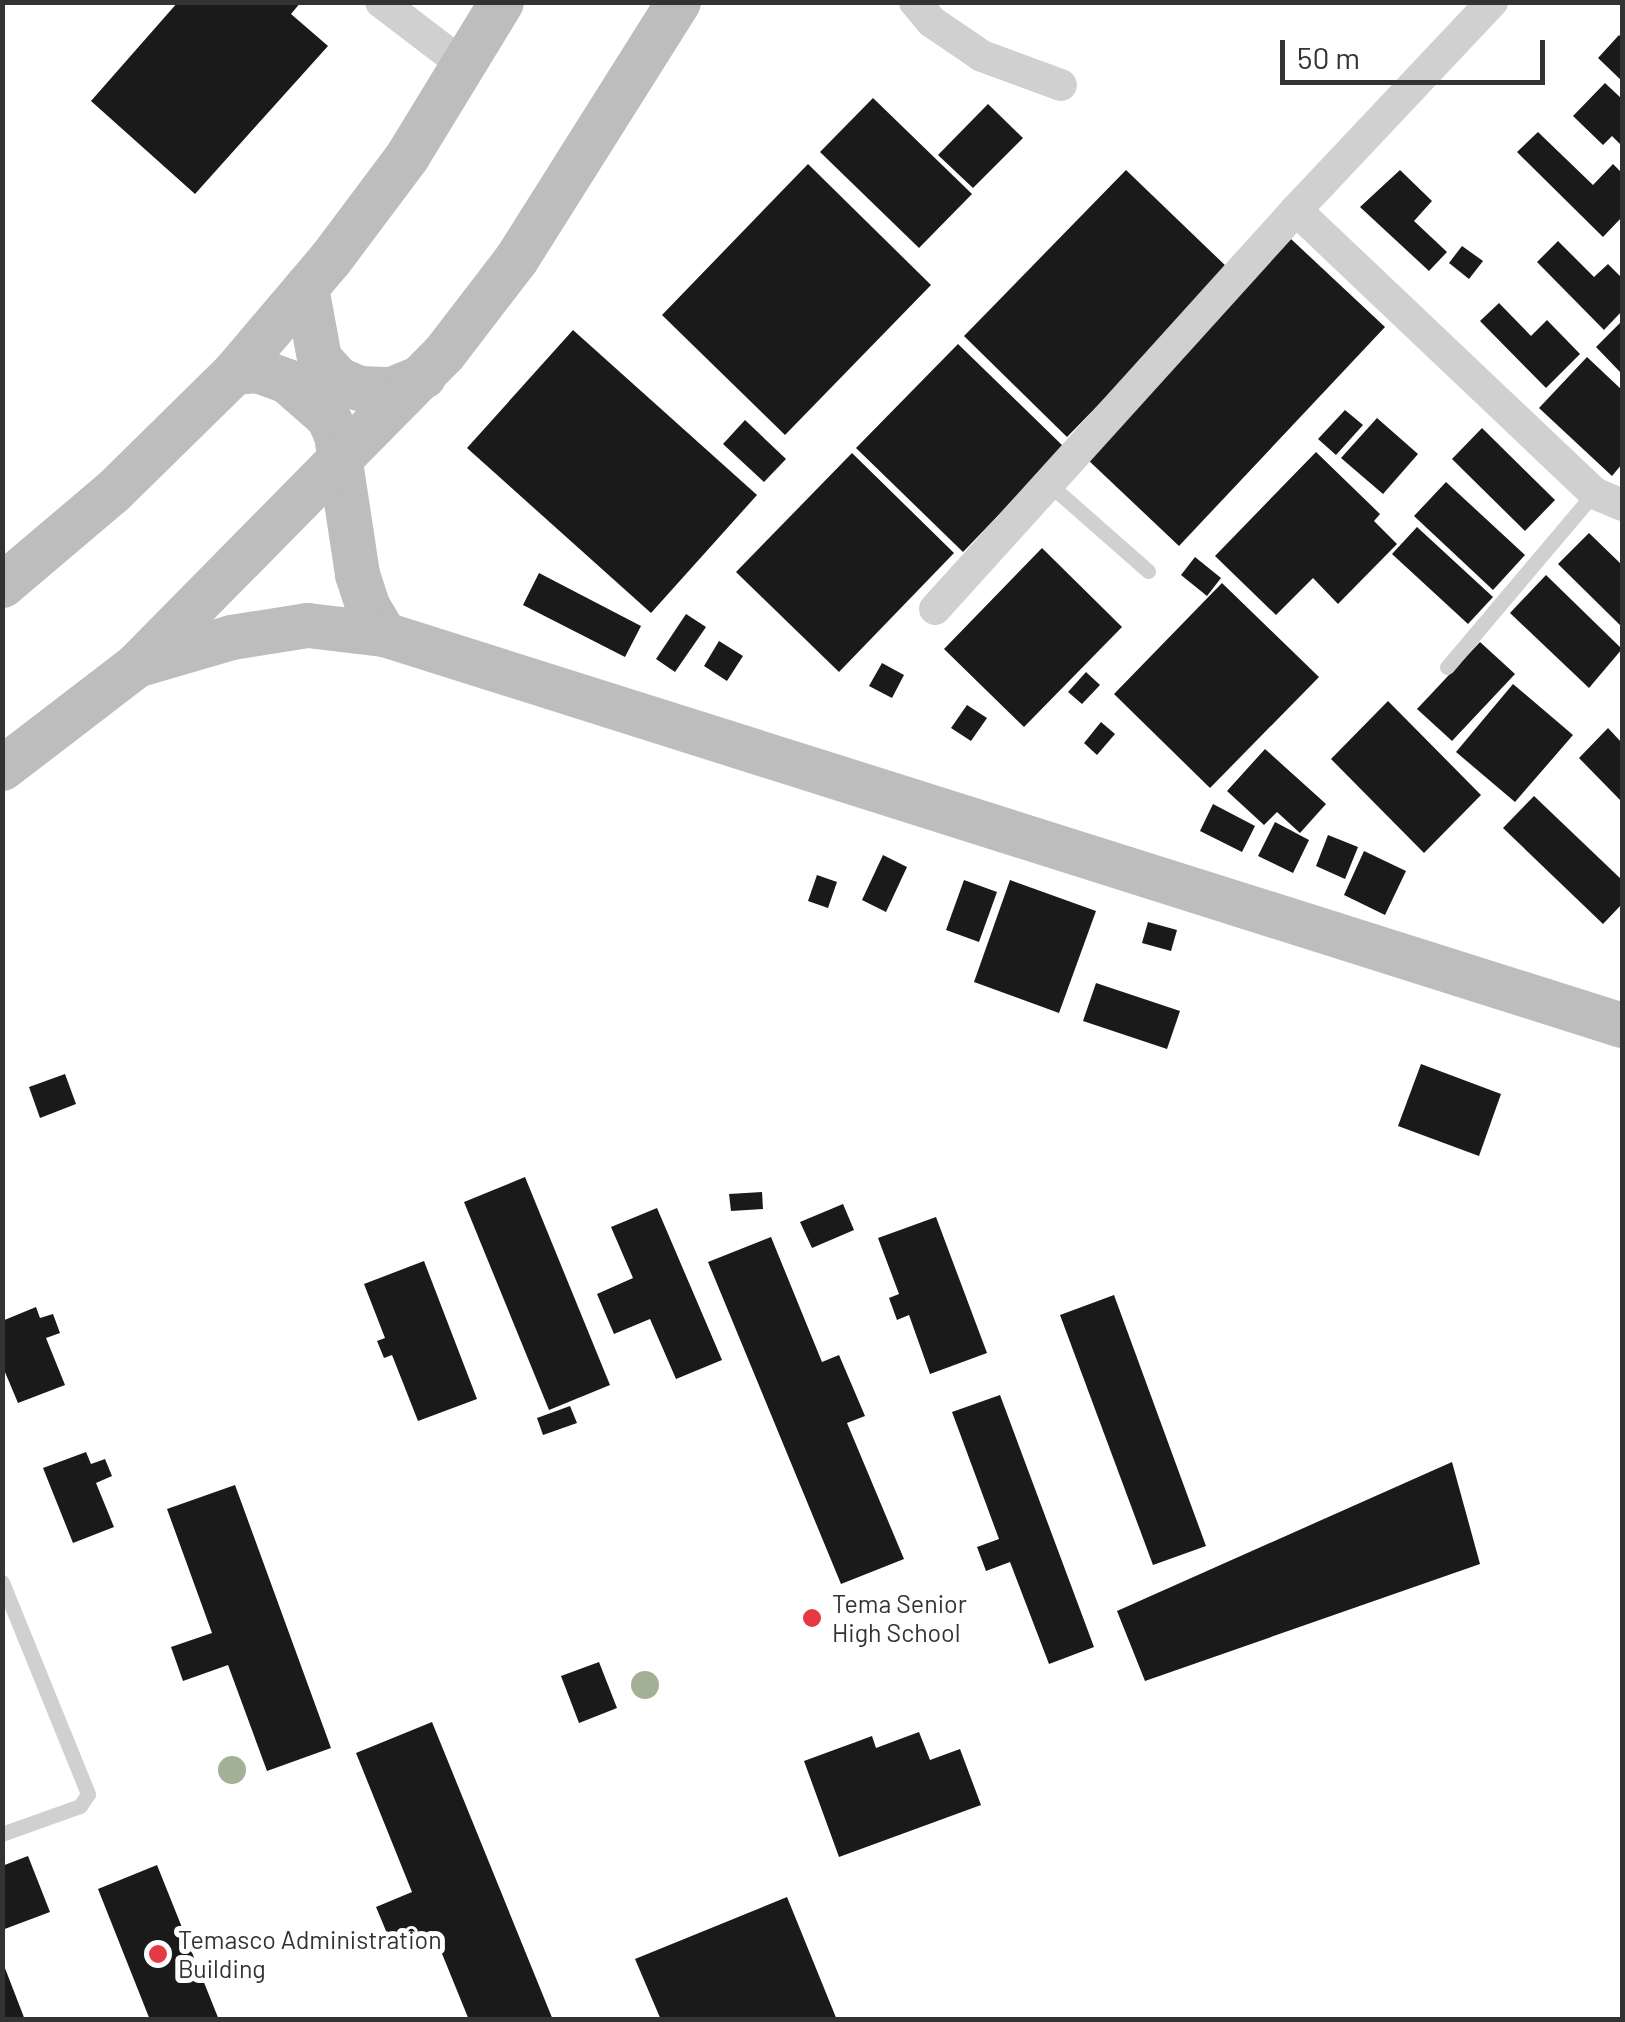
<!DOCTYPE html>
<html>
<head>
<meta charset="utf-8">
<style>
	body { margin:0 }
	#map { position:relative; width:1625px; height:2022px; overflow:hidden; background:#fff; font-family:Barlow,sans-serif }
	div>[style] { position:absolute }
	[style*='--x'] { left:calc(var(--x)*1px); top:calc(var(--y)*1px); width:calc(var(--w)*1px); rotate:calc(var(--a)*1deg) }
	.building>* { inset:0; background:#1a1a1a }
	.lane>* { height:15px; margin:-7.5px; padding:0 7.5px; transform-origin:7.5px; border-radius:7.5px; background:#d0d0d0 }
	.street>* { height:32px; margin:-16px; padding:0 16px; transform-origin:16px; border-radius:16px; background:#d0d0d0 }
	.secondary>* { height:45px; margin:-22.5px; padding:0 22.5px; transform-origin:22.5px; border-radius:22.5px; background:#bdbdbd }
	.trees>* { width:28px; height:28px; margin:-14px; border-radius:50%; background:#a2b095 }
	.dots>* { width:28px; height:28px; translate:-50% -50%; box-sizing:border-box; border:5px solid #fff; border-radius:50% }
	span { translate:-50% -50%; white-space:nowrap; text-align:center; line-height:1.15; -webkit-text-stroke:10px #fff; paint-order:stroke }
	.poi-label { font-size:25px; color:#333 }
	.left { translate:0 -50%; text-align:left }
	.frame { position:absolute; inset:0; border:5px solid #333; pointer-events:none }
	.scale { position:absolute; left:1280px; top:40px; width:265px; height:45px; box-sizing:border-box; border:5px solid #333; border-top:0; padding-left:12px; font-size:30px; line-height:35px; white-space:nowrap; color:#333; -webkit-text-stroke:8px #fff; paint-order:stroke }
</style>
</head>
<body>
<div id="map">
	<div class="building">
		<div style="clip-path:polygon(178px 2px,301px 2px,291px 14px,328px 46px,195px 194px,91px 101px)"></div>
		<div style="clip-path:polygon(1619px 35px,1622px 38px,1622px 81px,1598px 58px)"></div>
		<div style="clip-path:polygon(1605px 83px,1622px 99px,1622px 146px,1612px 136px,1603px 145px,1573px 116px)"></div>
		<div style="clip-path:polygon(873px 98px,972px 194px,919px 248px,820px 152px)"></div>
		<div style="clip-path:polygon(988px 104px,1023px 138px,973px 188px,938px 155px)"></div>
		<div style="clip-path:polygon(1538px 132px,1593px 185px,1613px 164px,1622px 173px,1622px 217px,1603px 237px,1517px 152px)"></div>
		<div style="clip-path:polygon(808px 164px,931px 285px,785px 435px,662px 315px)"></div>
		<div style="clip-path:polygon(1126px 170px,1230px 270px,1067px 437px,964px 336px)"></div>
		<div style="clip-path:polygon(1400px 170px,1432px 201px,1414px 221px,1447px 252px,1429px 271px,1360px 207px)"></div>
		<div style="clip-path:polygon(1291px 239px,1385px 327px,1179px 546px,1086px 458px)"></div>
		<div style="clip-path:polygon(1558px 241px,1594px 277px,1608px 264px,1622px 278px,1622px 311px,1604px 330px,1537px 262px)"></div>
		<div style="clip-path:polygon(1462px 246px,1483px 261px,1469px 279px,1449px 263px)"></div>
		<div style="clip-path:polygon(1499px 303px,1531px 336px,1547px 320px,1580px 354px,1546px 388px,1480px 321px)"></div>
		<div style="clip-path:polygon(1622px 321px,1622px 374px,1596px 347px)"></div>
		<div style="clip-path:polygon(573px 330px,757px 495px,651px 613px,467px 448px)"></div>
		<div style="clip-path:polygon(958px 344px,1064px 447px,963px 552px,856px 448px)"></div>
		<div style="clip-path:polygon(1587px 357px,1622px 390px,1622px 464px,1612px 476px,1539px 408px)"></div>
		<div style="clip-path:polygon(1345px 410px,1363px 425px,1336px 455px,1318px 439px)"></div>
		<div style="clip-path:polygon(1377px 418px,1418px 454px,1383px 494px,1341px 458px)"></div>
		<div style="clip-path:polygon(745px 420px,786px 459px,764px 482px,723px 444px)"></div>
		<div style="clip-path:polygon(1482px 428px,1555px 500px,1525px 531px,1452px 459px)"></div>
		<div style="clip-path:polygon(1316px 452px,1380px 514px,1374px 521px,1397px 544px,1338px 604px,1313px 578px,1276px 615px,1215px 556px)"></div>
		<div style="clip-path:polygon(852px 453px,954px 553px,839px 672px,736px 572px)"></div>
		<div style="clip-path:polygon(1446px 482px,1525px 555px,1493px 590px,1414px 516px)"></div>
		<div style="clip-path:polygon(1417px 527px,1493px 597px,1468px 624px,1392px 554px)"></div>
		<div style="clip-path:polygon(1589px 533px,1622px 565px,1622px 627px,1558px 564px)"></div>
		<div style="clip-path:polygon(1042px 548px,1122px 627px,1024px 727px,944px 649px)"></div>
		<div style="clip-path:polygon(1195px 557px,1221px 578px,1207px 596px,1181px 575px)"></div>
		<div style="clip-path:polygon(539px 573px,641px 626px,625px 657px,523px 605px)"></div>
		<div style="clip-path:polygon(1546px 575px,1622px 649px,1589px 688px,1510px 613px)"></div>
		<div style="clip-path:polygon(1222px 583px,1319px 677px,1210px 788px,1114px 694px)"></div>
		<div style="clip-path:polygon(686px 614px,706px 627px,675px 672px,656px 659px)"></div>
		<div style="clip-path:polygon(719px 641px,743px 656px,727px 681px,704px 666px)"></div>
		<div style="clip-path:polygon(1480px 642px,1515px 674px,1452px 741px,1417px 709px)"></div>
		<div style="clip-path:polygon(882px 663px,904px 675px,892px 698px,869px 686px)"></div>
		<div style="clip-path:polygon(1086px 672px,1100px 685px,1082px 704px,1068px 692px)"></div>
		<div style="clip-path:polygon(1513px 684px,1573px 735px,1515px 802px,1456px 752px)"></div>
		<div style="clip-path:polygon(1388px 701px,1481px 795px,1424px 853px,1331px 759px)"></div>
		<div style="clip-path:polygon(967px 705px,987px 718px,971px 741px,951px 728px)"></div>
		<div style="clip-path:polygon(1101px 722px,1115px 734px,1097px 755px,1084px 743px)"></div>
		<div style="clip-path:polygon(1608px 728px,1622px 743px,1622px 802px,1579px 758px)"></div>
		<div style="clip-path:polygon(1265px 749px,1326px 804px,1300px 833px,1277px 812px,1264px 825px,1227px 791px)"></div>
		<div style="clip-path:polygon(1534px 796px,1622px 880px,1622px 904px,1603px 924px,1503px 828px)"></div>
		<div style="clip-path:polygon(1213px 804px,1255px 826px,1242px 852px,1200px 831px)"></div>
		<div style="clip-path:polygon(1275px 822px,1309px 840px,1293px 873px,1258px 856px)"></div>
		<div style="clip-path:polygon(1328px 835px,1358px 847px,1345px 879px,1316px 866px)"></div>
		<div style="clip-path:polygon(1364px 851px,1406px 871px,1385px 915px,1344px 895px)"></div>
		<div style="clip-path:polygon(883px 855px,907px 867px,886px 912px,862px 900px)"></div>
		<div style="clip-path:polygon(817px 875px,837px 882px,828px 908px,808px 901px)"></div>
		<div style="clip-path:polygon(964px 880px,997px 892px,979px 942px,946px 930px)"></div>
		<div style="clip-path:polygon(1010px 880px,1096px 911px,1059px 1013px,974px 982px)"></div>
		<div style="clip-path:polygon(1148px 922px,1177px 930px,1171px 951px,1142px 943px)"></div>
		<div style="clip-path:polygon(1096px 983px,1180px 1011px,1167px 1049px,1083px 1021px)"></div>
		<div style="clip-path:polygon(1421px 1064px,1501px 1094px,1479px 1156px,1398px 1126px)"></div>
		<div style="clip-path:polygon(65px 1074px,76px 1104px,40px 1118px,29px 1087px)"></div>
		<div style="clip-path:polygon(525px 1177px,610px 1385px,549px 1410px,464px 1202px)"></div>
		<div style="clip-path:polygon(762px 1192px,763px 1209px,731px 1211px,729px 1194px)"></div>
		<div style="clip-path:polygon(843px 1204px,854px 1230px,812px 1248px,800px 1222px)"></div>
		<div style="clip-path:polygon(657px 1208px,722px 1360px,676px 1379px,650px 1319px,614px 1334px,597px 1294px,633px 1278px,611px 1227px)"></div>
		<div style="clip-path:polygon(936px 1217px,987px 1353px,930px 1374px,909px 1315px,897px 1320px,889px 1298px,899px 1294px,878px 1238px)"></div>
		<div style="clip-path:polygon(771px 1237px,822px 1362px,839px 1355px,865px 1416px,847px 1423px,904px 1559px,841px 1584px,708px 1262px)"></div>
		<div style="clip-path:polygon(424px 1261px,477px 1399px,418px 1421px,392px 1355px,384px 1358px,377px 1341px,385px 1338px,364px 1284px)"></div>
		<div style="clip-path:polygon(1114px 1295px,1206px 1546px,1153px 1565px,1060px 1315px)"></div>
		<div style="clip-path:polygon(36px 1307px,40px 1318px,53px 1314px,60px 1333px,46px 1338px,65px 1385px,18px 1403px,2px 1365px,2px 1321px)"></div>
		<div style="clip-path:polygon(1000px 1395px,1094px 1647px,1049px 1664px,1010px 1562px,986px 1571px,977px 1547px,999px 1539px,952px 1412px)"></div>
		<div style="clip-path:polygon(570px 1406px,577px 1423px,543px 1435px,537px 1418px)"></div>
		<div style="clip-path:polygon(86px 1452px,91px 1464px,105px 1459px,112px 1476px,96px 1483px,114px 1527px,73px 1543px,43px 1468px)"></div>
		<div style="clip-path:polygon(1452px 1462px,1480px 1564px,1145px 1681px,1117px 1611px)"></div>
		<div style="clip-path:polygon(235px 1485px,331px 1748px,267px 1771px,228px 1665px,183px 1681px,171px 1647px,212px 1633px,167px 1509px)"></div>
		<div style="clip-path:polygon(599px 1662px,617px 1708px,579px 1723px,561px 1676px)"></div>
		<div style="clip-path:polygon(432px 1722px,553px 2020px,469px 2020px,434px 1934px,394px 1950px,376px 1907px,412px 1892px,356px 1753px)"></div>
		<div style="clip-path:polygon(919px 1732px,930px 1760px,960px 1749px,981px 1805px,839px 1857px,804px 1761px,872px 1736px,876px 1748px)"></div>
		<div style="clip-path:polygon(28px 1856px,50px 1912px,2px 1930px,2px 1866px)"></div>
		<div style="clip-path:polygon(157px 1865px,219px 2020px,150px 2020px,98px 1889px)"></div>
		<div style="clip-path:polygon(787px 1897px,837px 2020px,661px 2020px,635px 1959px)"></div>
		<div style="clip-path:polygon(2px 1963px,3px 1963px,25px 2020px,2px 2020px)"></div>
	</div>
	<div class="lane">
		<div style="--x:1049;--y:484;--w:132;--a:41.3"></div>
		<div style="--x:1447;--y:667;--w:228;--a:-49.8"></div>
		<div style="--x:2;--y:1582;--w:229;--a:67.9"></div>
		<div style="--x:88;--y:1794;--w:14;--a:124"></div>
		<div style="--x:80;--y:1806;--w:83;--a:160.3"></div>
	</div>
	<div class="street">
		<div style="--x:381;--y:2;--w:106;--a:37.3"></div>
		<div style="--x:915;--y:2;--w:26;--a:50"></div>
		<div style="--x:932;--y:22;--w:60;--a:34.2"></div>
		<div style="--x:982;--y:56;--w:84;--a:20.2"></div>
		<div style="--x:1296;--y:210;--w:411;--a:43.5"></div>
		<div style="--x:1594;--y:493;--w:30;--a:23"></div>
		<div style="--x:935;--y:609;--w:538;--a:-47.86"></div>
		<div style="--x:1296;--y:210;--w:286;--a:-46.7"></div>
	</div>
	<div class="secondary">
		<div style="--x:306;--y:287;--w:72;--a:79.6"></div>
		<div style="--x:319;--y:358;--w:28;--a:48"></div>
		<div style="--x:338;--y:379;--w:23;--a:23"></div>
		<div style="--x:359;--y:388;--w:32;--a:2"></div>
		<div style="--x:391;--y:389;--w:35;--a:-22"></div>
		<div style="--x:234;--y:372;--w:23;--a:-5"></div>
		<div style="--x:257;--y:370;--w:32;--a:20"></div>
		<div style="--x:287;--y:381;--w:55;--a:41.3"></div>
		<div style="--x:328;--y:417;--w:20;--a:66"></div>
		<div style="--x:336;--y:435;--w:141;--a:81.4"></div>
		<div style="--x:357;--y:574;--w:35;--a:72"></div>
		<div style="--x:368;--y:607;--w:31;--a:59"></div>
		<div style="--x:2;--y:585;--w:145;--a:-40.3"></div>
		<div style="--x:113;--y:491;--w:170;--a:-44.5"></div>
		<div style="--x:234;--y:372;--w:148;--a:-49.7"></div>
		<div style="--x:330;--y:259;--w:129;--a:-53.2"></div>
		<div style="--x:407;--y:156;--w:180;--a:-58.6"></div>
		<div style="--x:136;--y:665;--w:99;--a:-16.4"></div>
		<div style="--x:231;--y:637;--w:77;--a:-9"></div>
		<div style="--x:307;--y:625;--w:78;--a:6.7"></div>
		<div style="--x:384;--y:634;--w:1298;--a:17.53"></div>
		<div style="--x:2;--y:768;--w:169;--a:-37.5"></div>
		<div style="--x:136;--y:665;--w:437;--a:-45.4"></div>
		<div style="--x:443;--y:354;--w:120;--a:-52.5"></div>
		<div style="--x:516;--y:259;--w:304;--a:-57.8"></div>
	</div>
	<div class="trees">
		<div style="left:645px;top:1685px"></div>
		<div style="left:232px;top:1770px"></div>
	</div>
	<div class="dots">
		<div style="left:812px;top:1618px;background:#e63946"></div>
		<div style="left:158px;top:1954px;background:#e63946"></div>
	</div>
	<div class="poi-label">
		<span class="left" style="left:832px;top:1618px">Tema Senior<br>High School</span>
		<span class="left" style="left:178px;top:1954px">Temasco Administration<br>Building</span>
	</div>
	<div class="frame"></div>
	<div class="scale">50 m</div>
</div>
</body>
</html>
